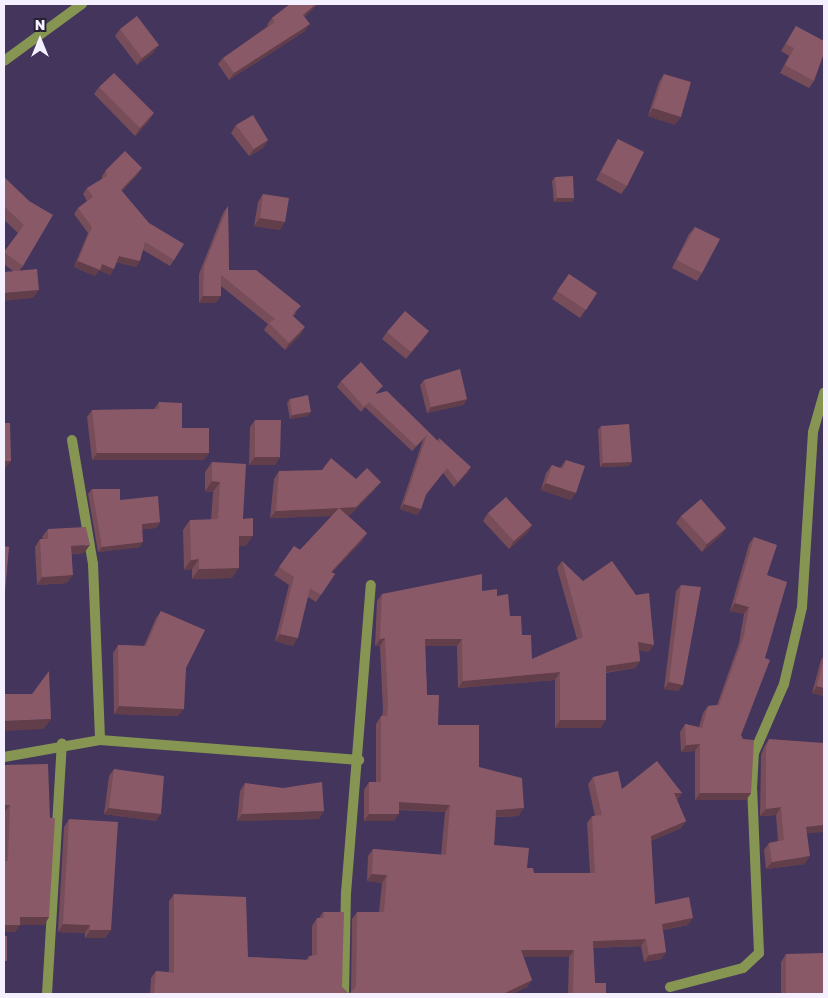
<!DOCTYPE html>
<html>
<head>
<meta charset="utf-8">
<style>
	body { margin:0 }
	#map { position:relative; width:828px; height:998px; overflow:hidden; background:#43355c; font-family:"Golos Text",sans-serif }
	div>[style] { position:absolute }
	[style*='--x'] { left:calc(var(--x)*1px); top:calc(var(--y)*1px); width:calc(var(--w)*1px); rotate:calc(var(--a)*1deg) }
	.minor>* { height:10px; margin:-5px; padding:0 5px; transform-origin:5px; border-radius:5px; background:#879553 }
	.wall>* { inset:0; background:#774d59 }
	.shaded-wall>* { inset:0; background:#613e49 }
	.building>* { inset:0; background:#8a5968 }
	span { translate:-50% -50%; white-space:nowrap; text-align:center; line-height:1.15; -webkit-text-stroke:4.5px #272133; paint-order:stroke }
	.frame { position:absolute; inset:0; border:5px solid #f4f0ff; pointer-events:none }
	.north { position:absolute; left:15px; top:15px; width:50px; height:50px; -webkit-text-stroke:4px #272133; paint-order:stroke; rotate:0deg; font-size:14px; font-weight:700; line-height:20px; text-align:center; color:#f4f0ff }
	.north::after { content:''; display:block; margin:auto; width:18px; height:22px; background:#f4f0ff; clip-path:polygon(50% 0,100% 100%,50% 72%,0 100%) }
</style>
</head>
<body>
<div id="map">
	<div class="minor">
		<div style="--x:4;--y:61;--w:97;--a:-36.2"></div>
		<div style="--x:72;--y:440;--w:126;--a:80.4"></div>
		<div style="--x:93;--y:564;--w:176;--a:87.7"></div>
		<div style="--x:4;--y:757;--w:97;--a:-10"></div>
		<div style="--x:100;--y:740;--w:260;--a:4.4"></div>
		<div style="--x:670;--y:987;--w:75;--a:-14.6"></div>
		<div style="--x:743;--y:968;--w:22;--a:-43"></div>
		<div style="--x:759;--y:953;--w:164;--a:-92.4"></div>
		<div style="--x:752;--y:789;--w:36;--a:-87"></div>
		<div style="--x:754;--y:753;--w:75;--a:-66.5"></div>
		<div style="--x:784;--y:684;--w:79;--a:-76.8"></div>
		<div style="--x:802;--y:607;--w:175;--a:-86.4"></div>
		<div style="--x:813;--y:432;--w:41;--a:-74.2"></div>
		<div style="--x:47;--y:994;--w:251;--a:-86.6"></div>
		<div style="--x:344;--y:994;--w:101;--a:-88.9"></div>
		<div style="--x:346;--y:893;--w:309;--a:-85.4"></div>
	</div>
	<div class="wall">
		<div style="clip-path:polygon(290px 4px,318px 4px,304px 17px,305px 31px,229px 80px,218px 64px,223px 58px,268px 26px,267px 25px,272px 18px)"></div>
		<div style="clip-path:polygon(796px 26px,814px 81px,809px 88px,780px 73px,789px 56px,781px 51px,791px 34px)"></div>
		<div style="clip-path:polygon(120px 29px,153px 53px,137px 65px,115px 36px)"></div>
		<div style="clip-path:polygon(664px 74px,675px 125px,648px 116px,659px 82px)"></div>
		<div style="clip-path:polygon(99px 87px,149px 121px,135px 136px,94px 94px)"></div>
		<div style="clip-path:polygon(236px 125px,268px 140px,263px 148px,249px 156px,231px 133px)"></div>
		<div style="clip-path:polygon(618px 139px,627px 186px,621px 194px,596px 180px,613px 147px)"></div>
		<div style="clip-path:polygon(106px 170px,138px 174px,122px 191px,174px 260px,170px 266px,143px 250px,136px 267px,116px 262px,110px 275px,99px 270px,95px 276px,74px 267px,88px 233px,74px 214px,78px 208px,87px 201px,83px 194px,87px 188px,102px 179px,102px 176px)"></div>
		<div style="clip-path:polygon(4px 177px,29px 201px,23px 266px,19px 271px,33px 298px,13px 271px,4px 264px,4px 252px,18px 233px,4px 220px)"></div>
		<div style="clip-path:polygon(555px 177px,574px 198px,572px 202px,554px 202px,552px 181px)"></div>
		<div style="clip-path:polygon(263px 194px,280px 230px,254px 226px,258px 202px)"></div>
		<div style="clip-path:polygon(228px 206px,229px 270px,296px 313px,293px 316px,301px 334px,285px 350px,264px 330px,268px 324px,221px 286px,216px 303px,199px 303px,199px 274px,223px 213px)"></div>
		<div style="clip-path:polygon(695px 227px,702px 273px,697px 281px,672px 268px,689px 234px)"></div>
		<div style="clip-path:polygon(569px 274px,597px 293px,580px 318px,552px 299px)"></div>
		<div style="clip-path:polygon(387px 332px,423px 339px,406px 359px,382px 339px)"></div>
		<div style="clip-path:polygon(424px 380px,467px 399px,463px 405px,427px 413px,420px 385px)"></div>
		<div style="clip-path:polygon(341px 381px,377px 394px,437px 441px,439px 438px,468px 472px,454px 487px,443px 473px,426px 495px,421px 509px,417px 515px,400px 509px,423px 440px,412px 451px,365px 407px,361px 412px,337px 387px)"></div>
		<div style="clip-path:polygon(290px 399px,308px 416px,290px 419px,287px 403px)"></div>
		<div style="clip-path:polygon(159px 402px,182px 428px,204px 460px,92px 460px,87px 417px,92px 410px,154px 409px)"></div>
		<div style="clip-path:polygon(255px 420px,280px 457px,275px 465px,249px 465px,250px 427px)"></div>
		<div style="clip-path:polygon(601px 426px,629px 466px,600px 467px,598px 430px)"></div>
		<div style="clip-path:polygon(566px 460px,571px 500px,541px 490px,546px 473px,552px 465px,560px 468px)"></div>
		<div style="clip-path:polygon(212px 462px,243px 519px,246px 546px,239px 546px,232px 578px,192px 579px,192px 569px,184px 570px,183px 530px,190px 520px,211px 520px,213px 492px,205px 491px,205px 472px)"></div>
		<div style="clip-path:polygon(279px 471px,356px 479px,375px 489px,350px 515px,347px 515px,367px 533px,362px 541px,332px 572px,335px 574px,316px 602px,308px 597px,293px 646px,275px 641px,289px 585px,274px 575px,294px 546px,300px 550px,332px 516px,270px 518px,274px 479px)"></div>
		<div style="clip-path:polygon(92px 489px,120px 500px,160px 522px,156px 528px,142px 529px,140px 547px,98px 552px,88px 494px)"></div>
		<div style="clip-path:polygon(488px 513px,532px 525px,527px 533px,509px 549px,483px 521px)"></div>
		<div style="clip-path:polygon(681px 516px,726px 528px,721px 535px,702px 552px,676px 523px)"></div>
		<div style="clip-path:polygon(48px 529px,84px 553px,72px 554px,67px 583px,37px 585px,35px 547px,40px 539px,43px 539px,42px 537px)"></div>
		<div style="clip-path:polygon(754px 537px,767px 575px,741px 735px,751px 793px,746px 800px,695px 800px,695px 751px,681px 752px,680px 732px,685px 724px,699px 727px,703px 713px,708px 706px,717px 705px,739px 643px,744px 614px,730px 611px,749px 544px)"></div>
		<div style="clip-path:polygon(562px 561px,649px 652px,639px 650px,640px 661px,635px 668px,606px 673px,601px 728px,555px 728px,555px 680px,458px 688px,457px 646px,425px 646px,427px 695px,438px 725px,479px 767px,519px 816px,496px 817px,494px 845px,534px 873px,590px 873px,587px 823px,592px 816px,595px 816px,588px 784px,593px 777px,622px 789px,682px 793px,677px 800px,686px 821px,681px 828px,651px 841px,655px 904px,688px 925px,663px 930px,666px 952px,661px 959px,644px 962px,641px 946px,593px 948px,595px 983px,606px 994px,568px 994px,569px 957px,523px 957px,532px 980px,527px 987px,512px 994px,150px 994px,151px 978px,156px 971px,169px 972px,169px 901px,174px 894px,248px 957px,306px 960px,309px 956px,312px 956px,312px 926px,317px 918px,319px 918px,323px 912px,342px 987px,349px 994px,351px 992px,352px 919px,357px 912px,379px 912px,382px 883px,367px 881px,368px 856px,373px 849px,441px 855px,445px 812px,399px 810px,394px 821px,364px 821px,364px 790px,369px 782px,376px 782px,376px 724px,381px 716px,382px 716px,383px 711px,380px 646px,375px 646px,377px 601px,382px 594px,482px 591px,497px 596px,522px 635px,532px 659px,577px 639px,557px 568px)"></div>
		<div style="clip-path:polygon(681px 585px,683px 685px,678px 691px,664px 689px,676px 591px)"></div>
		<div style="clip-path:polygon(161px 611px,186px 668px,178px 716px,114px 714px,113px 653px,118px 645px,144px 646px,156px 618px)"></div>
		<div style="clip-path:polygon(824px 656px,824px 696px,812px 693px,821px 660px)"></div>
		<div style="clip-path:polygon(769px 739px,807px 834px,805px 864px,766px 869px,764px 850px,769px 843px,778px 841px,776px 815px,760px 816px,761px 755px,764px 747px)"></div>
		<div style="clip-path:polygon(4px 765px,49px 917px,44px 925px,20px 925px,15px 932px,4px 932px)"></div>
		<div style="clip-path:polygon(114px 769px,156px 821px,104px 814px,109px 776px)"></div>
		<div style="clip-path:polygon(245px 783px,319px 819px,237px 821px,240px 791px)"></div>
		<div style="clip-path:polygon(69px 819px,111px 930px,105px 938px,85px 938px,85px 933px,58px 932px,64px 827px)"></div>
		<div style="clip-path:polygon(786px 954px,824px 994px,781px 994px,781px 962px)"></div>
	</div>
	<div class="shaded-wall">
		<div style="clip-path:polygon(316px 4px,318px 4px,298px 22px,303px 15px)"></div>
		<div style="clip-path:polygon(310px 24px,305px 31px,229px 80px,234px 73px)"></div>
		<div style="clip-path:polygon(159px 45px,153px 53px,137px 65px,142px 58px)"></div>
		<div style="clip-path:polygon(653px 108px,681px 117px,675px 125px,648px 116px)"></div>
		<div style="clip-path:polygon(154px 113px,149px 121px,135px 136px,140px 128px)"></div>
		<div style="clip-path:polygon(268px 140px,263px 148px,249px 156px,254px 149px)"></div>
		<div style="clip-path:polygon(142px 168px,138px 174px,117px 196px,121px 190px)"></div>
		<div style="clip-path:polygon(557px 198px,574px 198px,572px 202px,554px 202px)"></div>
		<div style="clip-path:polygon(260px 218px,285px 222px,280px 230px,254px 226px)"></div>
		<div style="clip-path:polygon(119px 256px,140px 261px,136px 267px,115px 262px)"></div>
		<div style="clip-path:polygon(78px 261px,102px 264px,114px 269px,110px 275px,99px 270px,95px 276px,74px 267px)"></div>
		<div style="clip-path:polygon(39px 290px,33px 298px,4px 301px,4px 293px)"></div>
		<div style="clip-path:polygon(203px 296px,221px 296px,216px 303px,199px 303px)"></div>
		<div style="clip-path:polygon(305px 327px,301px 334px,285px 350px,289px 343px)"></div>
		<div style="clip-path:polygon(429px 331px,423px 339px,406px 359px,411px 352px)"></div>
		<div style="clip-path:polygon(467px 399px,463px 405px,427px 413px,431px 407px)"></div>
		<div style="clip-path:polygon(311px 412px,308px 416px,290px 419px,292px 415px)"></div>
		<div style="clip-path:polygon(427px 435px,423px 440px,412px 451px,416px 446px)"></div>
		<div style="clip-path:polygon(97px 453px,209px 453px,204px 460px,92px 460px)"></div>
		<div style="clip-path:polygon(255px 457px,280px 457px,275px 465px,249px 465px)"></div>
		<div style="clip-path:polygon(5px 461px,11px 461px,5px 469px)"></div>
		<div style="clip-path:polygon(632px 462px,629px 466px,600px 467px,603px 463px)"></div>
		<div style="clip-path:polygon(471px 467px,468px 472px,454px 487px,458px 482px)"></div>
		<div style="clip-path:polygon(212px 481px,220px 482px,213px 492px,205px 491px)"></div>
		<div style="clip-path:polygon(381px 482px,375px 489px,350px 515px,334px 516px,339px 508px)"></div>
		<div style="clip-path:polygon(546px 483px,576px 493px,571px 500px,541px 490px)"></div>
		<div style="clip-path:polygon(404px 504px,421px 509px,417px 515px,400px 509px)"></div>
		<div style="clip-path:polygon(339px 508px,334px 516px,270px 518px,276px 511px)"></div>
		<div style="clip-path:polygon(160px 522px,156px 528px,138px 530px,142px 524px)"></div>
		<div style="clip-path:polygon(532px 525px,527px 533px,509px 549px,514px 541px)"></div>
		<div style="clip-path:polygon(726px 528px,721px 535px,702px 552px,707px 544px)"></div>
		<div style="clip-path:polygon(367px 533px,362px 541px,326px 579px,331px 572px)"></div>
		<div style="clip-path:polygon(239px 536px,253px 536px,246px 546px,231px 546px)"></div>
		<div style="clip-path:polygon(143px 542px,140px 547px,98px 552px,102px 547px)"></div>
		<div style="clip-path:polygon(90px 545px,84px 553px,66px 554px,71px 546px)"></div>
		<div style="clip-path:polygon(199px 559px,192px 569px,184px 570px,191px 560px)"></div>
		<div style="clip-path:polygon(239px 568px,232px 578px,192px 579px,199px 569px)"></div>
		<div style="clip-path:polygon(73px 575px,67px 583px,37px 585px,42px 577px)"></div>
		<div style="clip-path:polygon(735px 603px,749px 607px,744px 614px,730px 611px)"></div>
		<div style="clip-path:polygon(280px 634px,298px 638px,293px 646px,275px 641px)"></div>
		<div style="clip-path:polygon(385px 638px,380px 646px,375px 646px,380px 639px)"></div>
		<div style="clip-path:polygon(425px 639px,462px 639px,457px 646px,420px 646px)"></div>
		<div style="clip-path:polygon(638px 642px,654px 645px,649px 652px,633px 649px)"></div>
		<div style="clip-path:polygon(640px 661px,635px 668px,601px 673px,606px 666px)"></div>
		<div style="clip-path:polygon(560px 672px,555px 680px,458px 688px,463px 681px)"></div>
		<div style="clip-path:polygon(669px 682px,683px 685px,678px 691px,664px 689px)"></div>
		<div style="clip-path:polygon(817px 686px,824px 688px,824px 696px,812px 693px)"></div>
		<div style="clip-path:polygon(119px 706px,184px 709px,178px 716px,114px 714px)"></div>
		<div style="clip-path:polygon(51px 719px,44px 729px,4px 731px,4px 721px)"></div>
		<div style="clip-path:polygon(560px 720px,606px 720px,601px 728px,555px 728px)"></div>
		<div style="clip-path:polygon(700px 744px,695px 751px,681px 752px,686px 745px)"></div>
		<div style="clip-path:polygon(674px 793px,682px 793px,677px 800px)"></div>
		<div style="clip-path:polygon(700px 793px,751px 793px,746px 800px,695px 800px)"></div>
		<div style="clip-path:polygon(399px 802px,450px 805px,445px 812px,394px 809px)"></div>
		<div style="clip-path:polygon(4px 805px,10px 805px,4px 812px)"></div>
		<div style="clip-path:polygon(781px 807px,776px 815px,760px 816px,766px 809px)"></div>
		<div style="clip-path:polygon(109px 808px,161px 814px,156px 821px,104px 814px)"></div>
		<div style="clip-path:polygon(524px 808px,519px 816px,491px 817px,496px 810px)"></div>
		<div style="clip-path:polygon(324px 811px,319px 819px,237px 821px,242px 814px)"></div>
		<div style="clip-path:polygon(369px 814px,399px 814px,394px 821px,364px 821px)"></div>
		<div style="clip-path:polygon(686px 821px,681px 828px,646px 843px,651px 836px)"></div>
		<div style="clip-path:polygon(824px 825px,824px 832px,801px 834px,806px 827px)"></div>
		<div style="clip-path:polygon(810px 856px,805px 864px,766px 869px,772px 862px)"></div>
		<div style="clip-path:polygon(372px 874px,387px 875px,382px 883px,367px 881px)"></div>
		<div style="clip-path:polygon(20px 917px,49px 917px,44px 925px,15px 925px)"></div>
		<div style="clip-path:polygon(693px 918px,688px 925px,657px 931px,662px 924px)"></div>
		<div style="clip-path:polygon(63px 924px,90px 925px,85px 933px,58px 932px)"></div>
		<div style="clip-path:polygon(4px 925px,20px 925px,15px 932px,4px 932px)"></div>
		<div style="clip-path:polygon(90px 930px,111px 930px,105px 938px,85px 938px)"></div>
		<div style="clip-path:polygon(646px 939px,641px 946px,588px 948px,593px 941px)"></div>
		<div style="clip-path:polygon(521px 950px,574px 950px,569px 957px,516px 957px)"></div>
		<div style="clip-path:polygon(666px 952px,661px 959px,644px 962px,649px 955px)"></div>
		<div style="clip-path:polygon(532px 980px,527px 987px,512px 994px,503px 994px)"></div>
	</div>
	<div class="building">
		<div style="clip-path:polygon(290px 4px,316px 4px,303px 15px,310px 24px,234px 73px,223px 58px,275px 22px,272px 18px)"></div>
		<div style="clip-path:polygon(137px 16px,159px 45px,142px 58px,120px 29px)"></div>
		<div style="clip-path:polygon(796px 26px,824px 41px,824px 53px,814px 81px,785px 65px,794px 48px,786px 44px)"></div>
		<div style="clip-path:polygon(114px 73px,154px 113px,140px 128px,99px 87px)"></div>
		<div style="clip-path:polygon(664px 74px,691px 82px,681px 117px,653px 108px)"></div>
		<div style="clip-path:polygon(253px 115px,268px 140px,254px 149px,236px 125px)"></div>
		<div style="clip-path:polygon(618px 139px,644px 152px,627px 186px,601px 172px)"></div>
		<div style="clip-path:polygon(125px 151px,142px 168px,121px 190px,149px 223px,184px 244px,174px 260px,145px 242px,140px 261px,119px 256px,114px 269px,102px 264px,100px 270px,78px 261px,92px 227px,78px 208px,93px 197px,87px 188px,107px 176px,106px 170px)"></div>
		<div style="clip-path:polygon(573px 176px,574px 198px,557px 198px,555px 177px)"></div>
		<div style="clip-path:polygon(4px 177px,29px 201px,53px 215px,23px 266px,4px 252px,24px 225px,4px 206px)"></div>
		<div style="clip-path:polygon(263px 194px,289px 198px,285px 222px,260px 218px)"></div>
		<div style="clip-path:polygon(228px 206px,229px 270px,256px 270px,301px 306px,292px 315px,305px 327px,289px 343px,269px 323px,275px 319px,221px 275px,221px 296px,203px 296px,204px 267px)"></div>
		<div style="clip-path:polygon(695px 227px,720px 239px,702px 273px,677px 260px)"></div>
		<div style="clip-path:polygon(37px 269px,39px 290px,4px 293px,4px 272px)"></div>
		<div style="clip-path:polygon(569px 274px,597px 293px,586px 310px,557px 291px)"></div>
		<div style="clip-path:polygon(405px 311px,429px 331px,411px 352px,387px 332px)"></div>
		<div style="clip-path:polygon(361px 362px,383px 386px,375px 394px,387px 391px,441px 444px,439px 438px,471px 467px,458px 482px,447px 468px,426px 494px,421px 509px,404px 504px,427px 435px,416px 446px,369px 402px,364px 407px,341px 381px)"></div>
		<div style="clip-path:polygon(460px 369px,467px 399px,431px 407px,424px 380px)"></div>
		<div style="clip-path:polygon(308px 395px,311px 412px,292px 415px,290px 399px)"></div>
		<div style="clip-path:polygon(159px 402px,182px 403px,182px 428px,209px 428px,209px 453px,97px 453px,92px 410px,159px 409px)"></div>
		<div style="clip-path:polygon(255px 420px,281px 420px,280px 457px,255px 457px)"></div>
		<div style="clip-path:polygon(4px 423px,10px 423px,11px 461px,5px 461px,5px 470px,4px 470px)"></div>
		<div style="clip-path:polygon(629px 424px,632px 462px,603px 463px,601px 426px)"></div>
		<div style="clip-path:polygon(331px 458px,356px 479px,367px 468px,381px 482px,356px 507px,339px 508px,367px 533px,331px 572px,335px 574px,321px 595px,310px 588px,298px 638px,280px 634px,294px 577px,279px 567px,294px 546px,300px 550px,339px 508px,276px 511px,279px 471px,322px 470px)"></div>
		<div style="clip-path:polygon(566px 460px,585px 466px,576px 493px,546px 483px,552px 465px,563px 469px)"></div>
		<div style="clip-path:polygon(212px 462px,246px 464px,243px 519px,253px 518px,253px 536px,239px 536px,239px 568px,199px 569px,199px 559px,191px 560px,190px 520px,218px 519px,220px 482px,212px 481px)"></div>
		<div style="clip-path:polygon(92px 489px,120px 489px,120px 500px,158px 496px,160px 522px,142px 524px,143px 542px,102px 547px)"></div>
		<div style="clip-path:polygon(506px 497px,532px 525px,514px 541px,488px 513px)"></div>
		<div style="clip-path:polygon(701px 499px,726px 528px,707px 544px,681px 516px)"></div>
		<div style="clip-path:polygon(86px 527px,90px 545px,71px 546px,73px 575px,42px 577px,40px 539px,48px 539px,48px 529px)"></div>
		<div style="clip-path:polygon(754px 537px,777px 545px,767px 575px,787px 582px,765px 658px,770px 660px,741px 735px,743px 739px,754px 740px,751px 793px,700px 793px,700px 744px,686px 745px,685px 724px,702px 728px,708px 706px,719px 705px,744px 636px,749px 607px,735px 603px)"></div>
		<div style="clip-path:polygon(4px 546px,9px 547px,4px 603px)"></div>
		<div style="clip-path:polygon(562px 561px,583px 581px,612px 561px,636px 595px,649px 593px,654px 645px,638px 642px,640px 661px,606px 666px,606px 720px,560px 720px,560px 672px,463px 681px,462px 639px,425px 639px,427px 695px,439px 695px,438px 725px,479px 725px,479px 767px,522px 778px,524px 808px,496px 810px,494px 845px,529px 848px,527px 868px,533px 868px,534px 873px,595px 873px,592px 816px,602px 815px,593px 777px,618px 771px,622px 789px,657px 761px,682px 793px,674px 793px,686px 821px,651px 836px,655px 904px,689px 897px,693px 918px,662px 924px,666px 952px,649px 955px,646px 939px,593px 941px,595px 983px,606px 983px,606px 994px,573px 994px,574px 950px,521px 950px,532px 980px,503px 994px,154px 994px,156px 971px,174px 973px,174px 894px,246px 897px,248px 957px,309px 960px,309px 956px,317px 955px,317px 918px,324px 918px,323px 912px,344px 912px,342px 987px,349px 994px,356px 987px,357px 912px,384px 912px,387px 875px,372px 874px,373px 849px,446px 855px,450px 805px,399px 802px,399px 814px,369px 814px,369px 782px,381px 782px,381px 716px,387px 716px,388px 704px,385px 638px,380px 639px,382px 594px,482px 574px,482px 591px,497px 589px,497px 596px,508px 594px,510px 616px,521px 616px,522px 635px,531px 635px,532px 659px,583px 637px)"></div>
		<div style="clip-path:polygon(681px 585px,701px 587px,683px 685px,669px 682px)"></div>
		<div style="clip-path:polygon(161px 611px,205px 630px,186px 668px,184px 709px,119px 706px,118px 645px,146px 646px)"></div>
		<div style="clip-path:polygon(824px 659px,824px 688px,817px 686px)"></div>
		<div style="clip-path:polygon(49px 671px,51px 719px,4px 721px,4px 694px,32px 694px)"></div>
		<div style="clip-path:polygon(769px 739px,824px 743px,824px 825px,806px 827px,810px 856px,772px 862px,769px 843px,784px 840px,781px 807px,766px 809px,766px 747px)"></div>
		<div style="clip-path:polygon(48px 764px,50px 818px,55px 818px,49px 917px,20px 917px,20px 925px,4px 925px,4px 861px,8px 861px,10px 805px,4px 805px,4px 765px)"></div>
		<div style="clip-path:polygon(114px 769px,164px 776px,161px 814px,109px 808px)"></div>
		<div style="clip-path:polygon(322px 782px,324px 811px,242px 814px,245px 783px,283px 788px)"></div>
		<div style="clip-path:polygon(69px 819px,118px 822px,111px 930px,90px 930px,90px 925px,63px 924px)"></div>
		<div style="clip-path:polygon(4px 936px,7px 936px,7px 961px,4px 961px)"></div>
		<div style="clip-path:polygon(824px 953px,824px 994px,786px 994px,786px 954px)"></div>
	</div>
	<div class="frame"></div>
	<div class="north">N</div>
</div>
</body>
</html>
